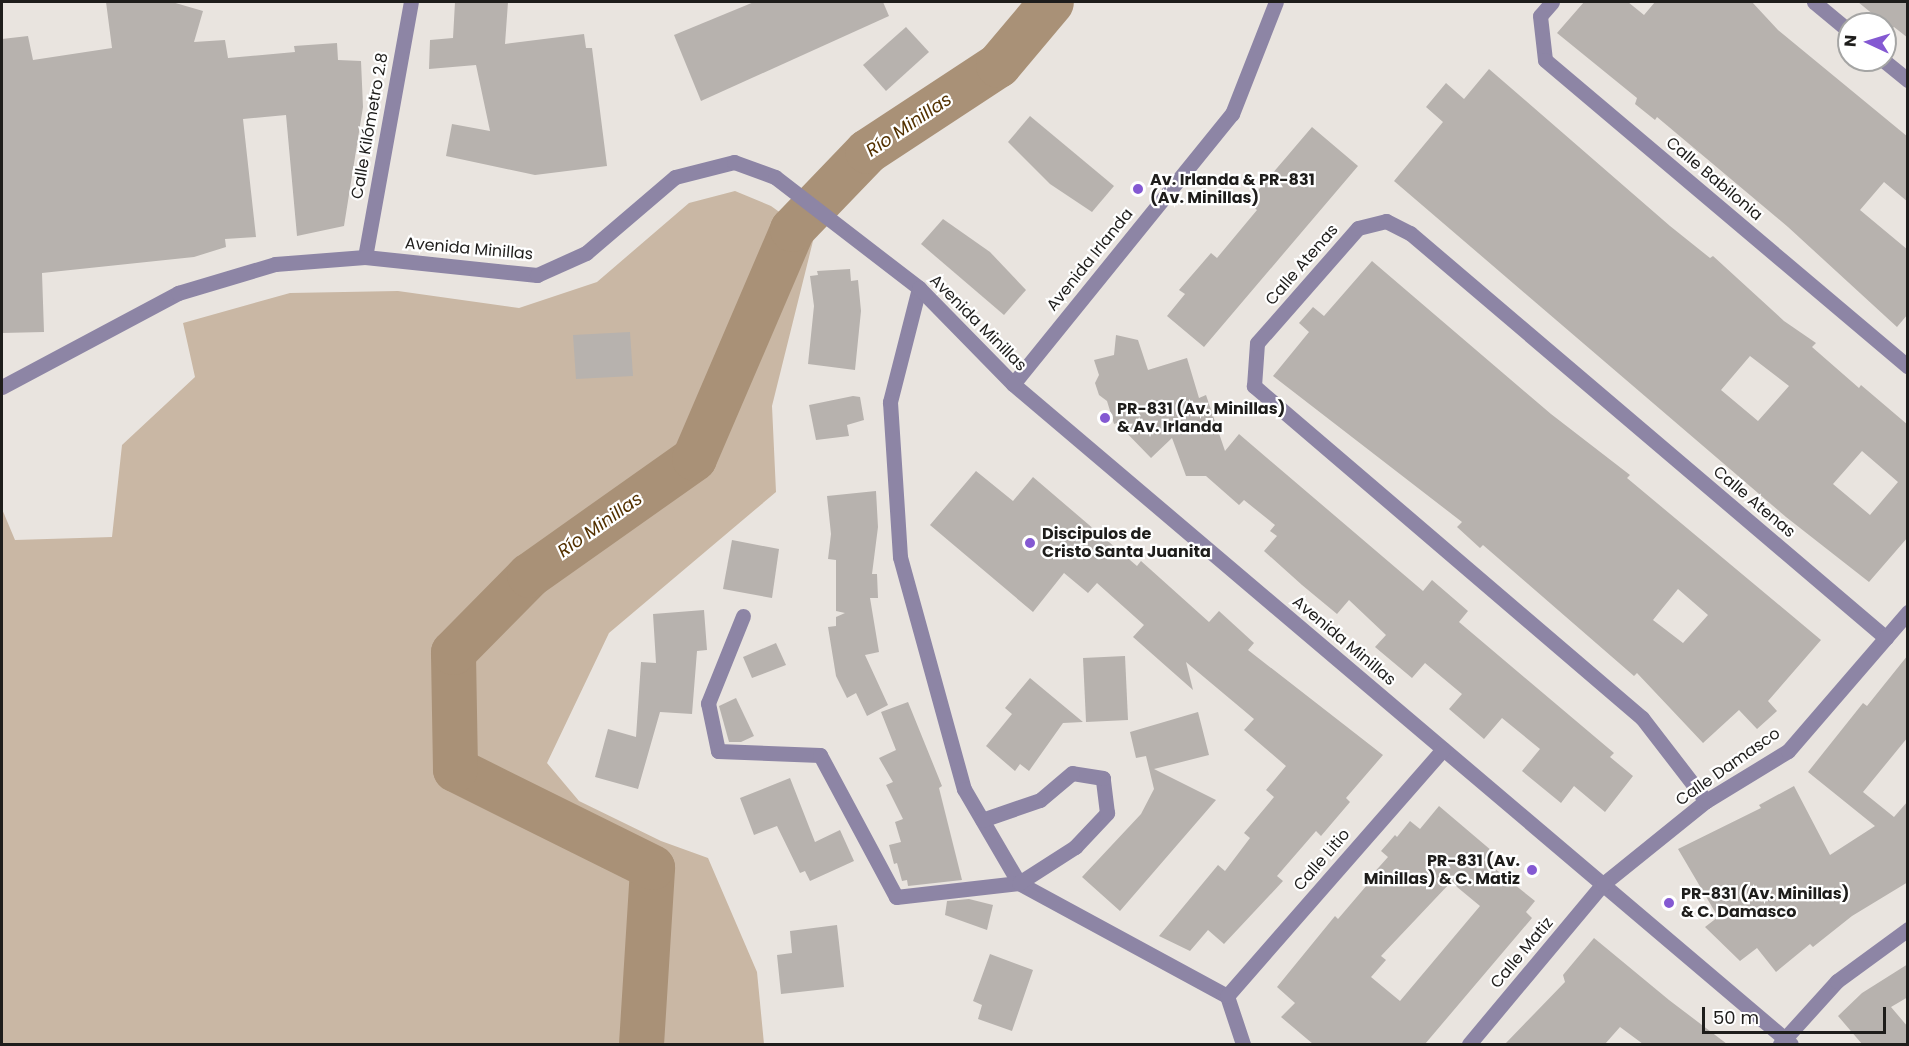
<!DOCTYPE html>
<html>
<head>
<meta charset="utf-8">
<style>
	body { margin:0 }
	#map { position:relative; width:1909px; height:1046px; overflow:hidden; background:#e9e4df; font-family:Poppins,sans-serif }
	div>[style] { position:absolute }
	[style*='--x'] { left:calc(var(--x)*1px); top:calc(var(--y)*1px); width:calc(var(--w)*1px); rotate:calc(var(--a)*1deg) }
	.green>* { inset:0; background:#c9b7a4 }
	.river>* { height:45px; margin:-22.5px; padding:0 22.5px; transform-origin:22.5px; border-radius:22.5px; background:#a99177 }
	.building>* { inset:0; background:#b7b2ae }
	.minor>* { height:15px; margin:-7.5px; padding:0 7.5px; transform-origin:7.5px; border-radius:7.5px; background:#8d85a5 }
	.dots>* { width:16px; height:16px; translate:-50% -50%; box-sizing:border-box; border:3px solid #fff; border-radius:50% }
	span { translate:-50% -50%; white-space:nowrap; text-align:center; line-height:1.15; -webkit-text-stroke:4.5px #fff; paint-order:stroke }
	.street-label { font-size:16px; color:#1e1d1b }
	.poi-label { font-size:16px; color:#1e1d1b; font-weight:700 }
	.left { translate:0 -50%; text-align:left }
	.right { translate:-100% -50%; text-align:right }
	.water-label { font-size:18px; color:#533100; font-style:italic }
	.frame { position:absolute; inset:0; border:3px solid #1e1d1b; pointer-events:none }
	.north { position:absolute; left:1837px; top:12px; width:60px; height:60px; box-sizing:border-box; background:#fff; border:2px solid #a5a5a4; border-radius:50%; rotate:274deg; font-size:16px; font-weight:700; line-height:24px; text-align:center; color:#1e1d1b }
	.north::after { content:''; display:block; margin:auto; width:21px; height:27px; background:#8459d2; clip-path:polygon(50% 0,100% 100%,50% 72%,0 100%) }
	.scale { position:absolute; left:1702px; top:1007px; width:184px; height:27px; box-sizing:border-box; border:3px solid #1e1d1b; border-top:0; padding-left:8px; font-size:18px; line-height:21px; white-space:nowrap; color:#1e1d1b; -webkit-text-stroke:4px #fff; paint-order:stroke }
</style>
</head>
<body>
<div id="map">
	<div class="green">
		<div style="clip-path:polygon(735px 191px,771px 206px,814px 237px,772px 406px,776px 492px,609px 633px,547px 763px,579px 801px,661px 841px,708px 858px,757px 972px,764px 1044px,2px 1044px,2px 509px,15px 540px,112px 537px,122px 445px,195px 377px,183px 323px,290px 293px,398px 291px,519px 308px,597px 282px,689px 203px)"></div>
	</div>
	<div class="river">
		<div style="--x:641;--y:1044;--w:177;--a:-86.4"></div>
		<div style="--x:652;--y:867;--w:220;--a:-153.6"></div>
		<div style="--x:455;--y:769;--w:117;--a:-91"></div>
		<div style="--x:453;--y:652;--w:108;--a:-45.4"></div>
		<div style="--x:529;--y:575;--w:202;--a:-35.3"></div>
		<div style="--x:694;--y:458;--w:249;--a:-66.8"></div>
		<div style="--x:792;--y:229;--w:108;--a:-46.1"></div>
		<div style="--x:867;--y:151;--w:157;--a:-33.3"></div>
		<div style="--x:998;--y:65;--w:82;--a:-49.9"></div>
	</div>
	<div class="building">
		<div style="clip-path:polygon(106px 2px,172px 2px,203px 11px,194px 42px,225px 40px,228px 58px,295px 52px,294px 46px,337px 43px,338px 60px,361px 61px,363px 107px,344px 226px,297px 236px,286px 115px,243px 119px,256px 237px,225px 239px,226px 247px,194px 257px,42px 273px,44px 332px,2px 333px,2px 39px,28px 36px,33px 60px,112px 48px)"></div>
		<div style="clip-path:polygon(455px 2px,508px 2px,505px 44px,584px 34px,586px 48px,592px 48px,607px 166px,535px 175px,446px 156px,452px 124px,490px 131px,476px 65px,429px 69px,430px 40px,453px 38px)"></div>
		<div style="clip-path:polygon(754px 2px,883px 2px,889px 16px,701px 101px,674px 35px)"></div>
		<div style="clip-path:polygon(1584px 2px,1628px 2px,1644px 15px,1655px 2px,1752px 2px,1778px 30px,1908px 137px,1908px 202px,1884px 182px,1860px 210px,1908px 250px,1908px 314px,1897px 327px,1788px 227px,1657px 117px,1655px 120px,1635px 104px,1637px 98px,1557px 33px)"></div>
		<div style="clip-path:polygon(1858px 2px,1908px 2px,1908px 38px,1894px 27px,1891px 29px)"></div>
		<div style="clip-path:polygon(906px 27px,929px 52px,886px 91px,863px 65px)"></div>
		<div style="clip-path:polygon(evenodd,1489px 69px,1670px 226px,1710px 258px,1713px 256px,1784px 321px,1816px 343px,1812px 347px,1859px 388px,1861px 385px,1908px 425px,1908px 537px,1869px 582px,1786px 517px,1394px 181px,1443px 122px,1426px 107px,1446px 83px,1464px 99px,1489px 69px,1750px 356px,1789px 386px,1758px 421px,1721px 390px,1750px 356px,1489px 69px,1862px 451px,1898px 482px,1870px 515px,1833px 484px,1862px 451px)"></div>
		<div style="clip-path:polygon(1030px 116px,1114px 186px,1092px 212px,1050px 184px,1008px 142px)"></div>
		<div style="clip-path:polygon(1312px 127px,1358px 166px,1204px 347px,1167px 316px,1185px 294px,1179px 290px,1211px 253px,1217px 258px,1257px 210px,1248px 202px)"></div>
		<div style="clip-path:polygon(943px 219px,990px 252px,1026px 290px,1004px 315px,921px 244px)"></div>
		<div style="clip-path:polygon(evenodd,1372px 261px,1551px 414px,1630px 475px,1627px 478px,1821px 640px,1768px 701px,1777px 711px,1757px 729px,1739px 710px,1703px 743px,1637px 673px,1634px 676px,1483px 545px,1480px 548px,1457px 527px,1462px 522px,1273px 376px,1309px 332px,1299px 323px,1313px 307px,1324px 316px,1372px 261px,1678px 589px,1708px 615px,1683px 643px,1653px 620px,1678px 589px)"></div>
		<div style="clip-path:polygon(850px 269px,851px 281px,858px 280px,861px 311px,855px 370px,808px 364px,814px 306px,810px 276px,818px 275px,817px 271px)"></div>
		<div style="clip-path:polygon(630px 332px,633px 376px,576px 379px,573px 335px)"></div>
		<div style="clip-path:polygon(1116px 335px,1138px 340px,1148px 370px,1187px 358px,1199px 398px,1206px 395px,1225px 451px,1239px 434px,1423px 591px,1432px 580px,1468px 611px,1459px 622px,1614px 753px,1610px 757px,1633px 776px,1605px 812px,1574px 786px,1561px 803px,1522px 771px,1540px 749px,1502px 718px,1484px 739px,1449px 709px,1462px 694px,1425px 663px,1412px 678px,1375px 647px,1386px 635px,1349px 600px,1337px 614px,1302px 585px,1264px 551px,1277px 536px,1270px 531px,1275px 525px,1244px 500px,1239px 505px,1206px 476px,1186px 476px,1172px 438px,1151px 458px,1117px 423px,1114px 424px,1107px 401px,1099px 395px,1095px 383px,1099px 375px,1094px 360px,1114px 355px)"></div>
		<div style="clip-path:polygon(853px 396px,860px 397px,864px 420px,847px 425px,849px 436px,816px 440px,809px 405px)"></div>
		<div style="clip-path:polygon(976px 471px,1013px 501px,1033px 477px,1137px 566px,1141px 561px,1209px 622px,1219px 611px,1254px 643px,1248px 650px,1383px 755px,1346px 798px,1350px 802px,1321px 836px,1316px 831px,1277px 876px,1283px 881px,1224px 944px,1208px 930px,1190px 951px,1159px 936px,1218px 865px,1225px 871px,1250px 838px,1244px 833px,1274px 797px,1266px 790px,1286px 766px,1244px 730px,1254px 719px,1186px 662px,1193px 690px,1133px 637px,1144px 625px,1097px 583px,1088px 593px,1064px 573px,1033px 612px,930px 525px)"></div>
		<div style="clip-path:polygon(876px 491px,878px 527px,872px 574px,877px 574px,878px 598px,870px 598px,879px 652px,865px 655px,888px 705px,867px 716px,856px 693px,847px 698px,836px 676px,828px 627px,836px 626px,836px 617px,845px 613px,836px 611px,836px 560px,828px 559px,831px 534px,827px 496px)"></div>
		<div style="clip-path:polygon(732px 540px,779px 549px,772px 598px,723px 589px)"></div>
		<div style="clip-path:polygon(704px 610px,707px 650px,697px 651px,692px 714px,660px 712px,638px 789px,595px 777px,608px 729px,636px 737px,641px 662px,656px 663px,653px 614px)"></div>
		<div style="clip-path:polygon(776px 643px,786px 665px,752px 678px,743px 657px)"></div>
		<div style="clip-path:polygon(1908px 655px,1908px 737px,1863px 792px,1894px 817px,1908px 801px,1908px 882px,1852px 916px,1813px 947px,1810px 944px,1776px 972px,1757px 948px,1740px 961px,1705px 927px,1718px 917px,1678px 849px,1761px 808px,1759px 805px,1794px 786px,1830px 855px,1875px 826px,1808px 772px,1863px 703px,1867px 706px)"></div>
		<div style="clip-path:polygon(1125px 656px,1128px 720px,1086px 722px,1083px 658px)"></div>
		<div style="clip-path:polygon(1030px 678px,1083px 722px,1063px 723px,1029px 771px,1020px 764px,1015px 771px,986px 746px,1012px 714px,1005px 708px)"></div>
		<div style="clip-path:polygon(736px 698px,754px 736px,741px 742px,729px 742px,719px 706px)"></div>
		<div style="clip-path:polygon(908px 702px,942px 786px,939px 788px,962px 880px,908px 886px,907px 880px,902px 881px,897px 863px,894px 864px,889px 845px,901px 842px,895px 822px,903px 819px,886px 785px,893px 782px,879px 758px,896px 750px,881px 712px)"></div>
		<div style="clip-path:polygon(1198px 712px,1209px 755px,1154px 769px,1216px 800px,1120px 911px,1082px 877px,1141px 814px,1154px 789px,1146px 756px,1136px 758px,1130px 732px)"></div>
		<div style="clip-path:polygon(790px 778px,815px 842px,840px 830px,854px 861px,810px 881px,805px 871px,800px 873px,777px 826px,754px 835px,740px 798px)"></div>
		<div style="clip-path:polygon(evenodd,1439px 806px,1492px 851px,1484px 860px,1535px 901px,1526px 912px,1532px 918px,1425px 1044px,1313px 1044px,1281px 1017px,1295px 1003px,1277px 987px,1335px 916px,1338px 919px,1373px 878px,1371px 876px,1388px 857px,1381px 851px,1395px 835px,1397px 837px,1410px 821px,1420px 829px,1439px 806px,1451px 882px,1480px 906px,1400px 1001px,1371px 977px,1386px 960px,1381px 956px,1451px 882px)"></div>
		<div style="clip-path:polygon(969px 899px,993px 905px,987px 930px,945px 915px,947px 901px)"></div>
		<div style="clip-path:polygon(837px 925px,844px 987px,781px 994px,777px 955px,792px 953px,790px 931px)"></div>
		<div style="clip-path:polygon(1594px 938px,1669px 1000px,1727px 1044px,1643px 1044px,1620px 1027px,1605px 1044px,1505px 1044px,1565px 982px,1563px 975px)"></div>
		<div style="clip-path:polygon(990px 954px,1033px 970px,1012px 1031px,978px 1019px,982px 1005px,973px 1001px)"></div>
		<div style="clip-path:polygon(1908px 964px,1908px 997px,1891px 1007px,1908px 1027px,1908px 1044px,1862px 1044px,1838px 1016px,1862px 993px)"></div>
	</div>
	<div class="minor">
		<div style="--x:1552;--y:2;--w:18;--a:131"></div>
		<div style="--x:1540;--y:16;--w:44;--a:83.5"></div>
		<div style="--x:1545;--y:60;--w:475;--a:40.2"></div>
		<div style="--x:1814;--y:2;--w:45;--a:39.6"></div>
		<div style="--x:1883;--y:60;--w:32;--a:39"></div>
		<div style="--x:365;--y:257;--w:259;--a:-79.8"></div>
		<div style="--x:919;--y:288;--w:118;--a:104.3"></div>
		<div style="--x:890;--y:402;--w:155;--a:86.3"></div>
		<div style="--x:900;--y:557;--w:241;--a:74.6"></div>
		<div style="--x:964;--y:789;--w:109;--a:59.7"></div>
		<div style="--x:1019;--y:883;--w:237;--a:28.5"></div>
		<div style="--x:1227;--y:996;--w:51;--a:71.6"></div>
		<div style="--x:1013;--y:384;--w:348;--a:-51"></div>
		<div style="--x:1232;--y:114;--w:120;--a:-68.6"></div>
		<div style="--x:2;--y:387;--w:200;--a:-28.1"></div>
		<div style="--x:178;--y:293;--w:101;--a:-16.6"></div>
		<div style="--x:275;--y:264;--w:90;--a:-4.4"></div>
		<div style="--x:365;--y:257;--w:173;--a:6"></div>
		<div style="--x:537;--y:275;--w:54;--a:-24.2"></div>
		<div style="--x:586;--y:253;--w:117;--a:-40.5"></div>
		<div style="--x:675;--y:177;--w:61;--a:-14.3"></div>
		<div style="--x:734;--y:162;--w:44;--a:20.1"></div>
		<div style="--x:775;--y:177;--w:182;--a:37.6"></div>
		<div style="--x:919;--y:288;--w:134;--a:45.6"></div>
		<div style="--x:1013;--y:384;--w:1020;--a:40.31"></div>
		<div style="--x:743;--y:616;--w:94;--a:111.9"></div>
		<div style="--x:708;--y:703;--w:49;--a:78.2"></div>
		<div style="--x:718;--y:751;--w:102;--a:2.2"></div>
		<div style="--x:820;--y:755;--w:161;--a:61.8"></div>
		<div style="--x:896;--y:897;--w:124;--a:-6.5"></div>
		<div style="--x:1019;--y:883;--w:67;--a:-32.7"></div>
		<div style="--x:1075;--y:847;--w:47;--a:-46.7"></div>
		<div style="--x:1107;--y:813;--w:35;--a:-97"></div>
		<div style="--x:1103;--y:778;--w:31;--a:-171"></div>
		<div style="--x:1072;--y:773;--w:42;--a:139.8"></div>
		<div style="--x:1040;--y:800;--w:61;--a:161"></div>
		<div style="--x:1706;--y:801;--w:105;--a:-127.6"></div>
		<div style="--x:1642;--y:718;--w:511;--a:-139.45"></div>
		<div style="--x:1254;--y:386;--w:43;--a:-86"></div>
		<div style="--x:1257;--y:343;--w:153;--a:-48.7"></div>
		<div style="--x:1358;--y:228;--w:29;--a:-14"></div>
		<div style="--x:1386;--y:221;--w:27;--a:27"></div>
		<div style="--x:1410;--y:233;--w:625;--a:40.39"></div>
		<div style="--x:1227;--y:996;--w:328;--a:-48.8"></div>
		<div style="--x:1469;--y:1044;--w:209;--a:-50.1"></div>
		<div style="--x:1603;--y:884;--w:132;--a:-38.9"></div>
		<div style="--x:1706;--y:801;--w:96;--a:-31.4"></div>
		<div style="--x:1788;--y:751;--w:184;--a:-49.2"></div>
		<div style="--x:1780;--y:1044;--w:85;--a:-47.9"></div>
		<div style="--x:1837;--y:981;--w:88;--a:-36.2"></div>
	</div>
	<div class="dots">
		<div style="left:1138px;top:189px;background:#8459d2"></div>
		<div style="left:1105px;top:418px;background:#8459d2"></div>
		<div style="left:1030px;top:543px;background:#8459d2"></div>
		<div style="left:1532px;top:870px;background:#8459d2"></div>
		<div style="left:1669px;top:903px;background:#8459d2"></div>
	</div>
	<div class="street-label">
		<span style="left:370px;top:126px;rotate:-80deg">Calle Kilómetro 2.8</span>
		<span style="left:1714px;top:179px;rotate:40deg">Calle Babilonia</span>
		<span style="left:469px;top:249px;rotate:5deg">Avenida Minillas</span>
		<span style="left:1090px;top:260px;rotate:-51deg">Avenida Irlanda</span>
		<span style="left:1302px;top:265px;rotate:-49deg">Calle Atenas</span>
		<span style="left:978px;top:323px;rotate:45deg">Avenida Minillas</span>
		<span style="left:1754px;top:502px;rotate:40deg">Calle Atenas</span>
		<span style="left:1344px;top:641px;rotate:40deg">Avenida Minillas</span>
		<span style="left:1728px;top:767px;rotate:-35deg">Calle Damasco</span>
		<span style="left:1322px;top:860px;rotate:-49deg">Calle Litio</span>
		<span style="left:1522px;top:953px;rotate:-50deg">Calle Matiz</span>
	</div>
	<div class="poi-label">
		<span class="left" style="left:1150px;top:189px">Av. Irlanda &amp; PR-831<br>(Av. Minillas)</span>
		<span class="left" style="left:1117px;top:418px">PR-831 (Av. Minillas)<br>&amp; Av. Irlanda</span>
		<span class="left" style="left:1042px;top:543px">Discipulos de<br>Cristo Santa Juanita</span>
		<span class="right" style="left:1520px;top:870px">PR-831 (Av.<br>Minillas) &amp; C. Matiz</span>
		<span class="left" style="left:1681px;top:903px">PR-831 (Av. Minillas)<br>&amp; C. Damasco</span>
	</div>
	<div class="water-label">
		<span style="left:909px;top:125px;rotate:-34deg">Río Minillas</span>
		<span style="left:600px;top:525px;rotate:-35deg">Río Minillas</span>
	</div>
	<div class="frame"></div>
	<div class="north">N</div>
	<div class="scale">50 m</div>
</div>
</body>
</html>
